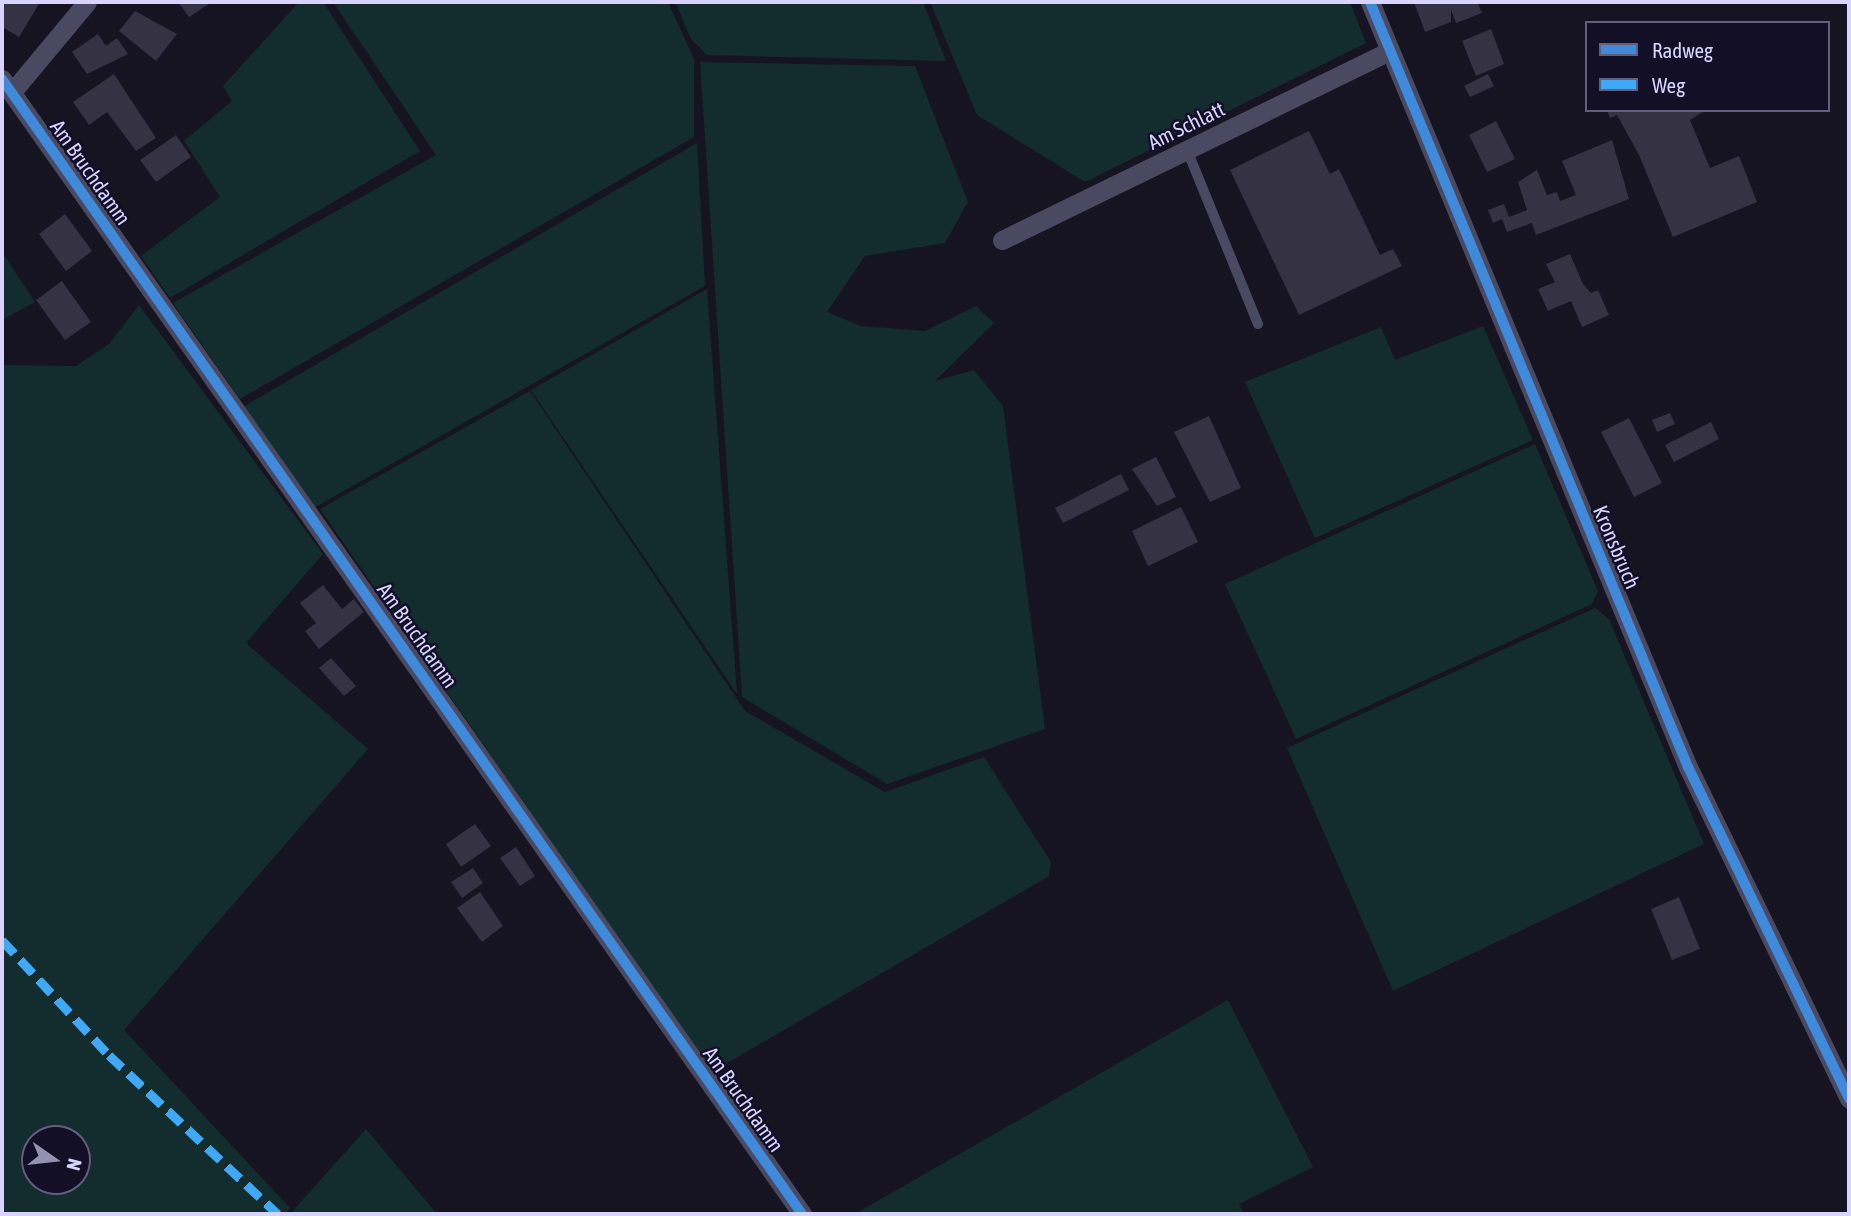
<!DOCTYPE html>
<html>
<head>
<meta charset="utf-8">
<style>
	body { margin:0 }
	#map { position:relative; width:1851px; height:1216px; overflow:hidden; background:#161421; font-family:"Asap Condensed",sans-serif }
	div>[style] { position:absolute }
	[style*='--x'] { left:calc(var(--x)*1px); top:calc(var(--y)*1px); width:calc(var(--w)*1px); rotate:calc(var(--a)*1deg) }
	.green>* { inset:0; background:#132c2d }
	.building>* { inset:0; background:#343243 }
	.lane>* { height:10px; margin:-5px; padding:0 5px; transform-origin:5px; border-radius:5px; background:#4a4962 }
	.street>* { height:19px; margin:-9.5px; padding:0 9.5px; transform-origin:9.5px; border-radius:9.5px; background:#4a4962 }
	.quiet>* { height:9px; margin-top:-4.5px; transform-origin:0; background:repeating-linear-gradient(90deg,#3fa9f5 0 18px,transparent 0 27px) }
	.cycleway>* { height:10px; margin:-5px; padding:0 5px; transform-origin:5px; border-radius:5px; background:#408adc }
	span { translate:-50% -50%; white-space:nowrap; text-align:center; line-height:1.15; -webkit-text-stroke:5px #130f26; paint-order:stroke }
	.street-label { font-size:21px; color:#d9d4ff }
	.frame { position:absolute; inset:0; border:4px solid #d9d4ff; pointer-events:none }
	.legend { position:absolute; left:1585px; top:21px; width:245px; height:91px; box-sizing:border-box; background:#130f26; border:2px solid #625e7d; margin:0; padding:9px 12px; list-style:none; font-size:21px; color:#d9d4ff }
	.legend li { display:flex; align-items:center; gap:14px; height:35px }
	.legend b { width:35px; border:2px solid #625e7d }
	.north { position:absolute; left:21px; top:1125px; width:70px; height:70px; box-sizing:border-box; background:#130f26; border:2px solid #625e7d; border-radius:50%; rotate:104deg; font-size:19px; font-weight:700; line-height:28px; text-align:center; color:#d9d4ff }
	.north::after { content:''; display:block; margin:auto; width:24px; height:32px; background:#9591b1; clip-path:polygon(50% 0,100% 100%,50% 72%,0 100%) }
</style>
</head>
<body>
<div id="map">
	<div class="green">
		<div style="clip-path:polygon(299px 2px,323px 2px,420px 151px,170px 298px,141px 256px,220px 197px,184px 141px,232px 101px,223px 86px)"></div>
		<div style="clip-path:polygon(333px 2px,668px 2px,694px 59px,694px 137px,240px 399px,173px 303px,436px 155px)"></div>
		<div style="clip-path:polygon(675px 2px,923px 2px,946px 61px,707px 55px,691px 39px)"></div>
		<div style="clip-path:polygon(930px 2px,1350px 2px,1366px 43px,1085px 182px,977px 115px)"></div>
		<div style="clip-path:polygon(700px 62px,915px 66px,968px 202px,945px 243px,865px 256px,827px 312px,861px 326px,925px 331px,976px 306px,994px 323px,935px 381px,974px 370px,1003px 406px,1045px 729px,887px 784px,742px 697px)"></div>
		<div style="clip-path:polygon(697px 143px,705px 286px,312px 509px,243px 407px)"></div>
		<div style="clip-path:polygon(2px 252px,35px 302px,2px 320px)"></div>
		<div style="clip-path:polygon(707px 289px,737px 694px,531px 390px)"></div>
		<div style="clip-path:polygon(evenodd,139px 305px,323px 554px,246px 643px,368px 749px,124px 1030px,290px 1208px,285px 1214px,2px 1214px,2px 365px,76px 366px,109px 344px,139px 305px,35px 1139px,77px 1139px,77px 1181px,35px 1181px,35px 1139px)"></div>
		<div style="clip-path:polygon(1483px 326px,1533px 440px,1315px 538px,1245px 382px,1381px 327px,1395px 360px)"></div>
		<div style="clip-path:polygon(530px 391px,745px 711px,885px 792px,984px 757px,1051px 862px,1049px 876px,715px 1070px,706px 1065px,320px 509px)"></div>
		<div style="clip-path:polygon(1535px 444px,1598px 591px,1592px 604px,1296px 739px,1225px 584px)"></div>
		<div style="clip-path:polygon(1595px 608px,1609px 619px,1704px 844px,1393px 991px,1287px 748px)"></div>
		<div style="clip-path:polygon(1228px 1000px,1313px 1167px,1239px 1204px,1244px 1214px,855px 1214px)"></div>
		<div style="clip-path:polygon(366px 1129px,437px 1214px,290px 1214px)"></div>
	</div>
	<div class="building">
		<div style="clip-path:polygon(2px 2px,40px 2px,19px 37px,2px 27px)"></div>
		<div style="clip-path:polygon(178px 2px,212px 2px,189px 17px)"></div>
		<div style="clip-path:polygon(1414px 2px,1477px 2px,1482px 13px,1456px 23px,1451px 10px,1451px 22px,1425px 32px)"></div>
		<div style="clip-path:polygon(135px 11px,177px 34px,156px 61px,119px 31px)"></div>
		<div style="clip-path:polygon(1491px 29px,1504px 64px,1476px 76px,1462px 41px)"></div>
		<div style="clip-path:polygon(98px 34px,106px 46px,117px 38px,128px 54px,87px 74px,72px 52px)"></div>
		<div style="clip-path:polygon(114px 74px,156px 138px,136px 151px,107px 112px,89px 125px,73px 102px)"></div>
		<div style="clip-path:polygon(1488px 74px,1494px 86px,1470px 97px,1464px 86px)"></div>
		<div style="clip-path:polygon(1607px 110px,1706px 110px,1690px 120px,1710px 168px,1739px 156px,1757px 202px,1673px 237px,1639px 155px,1617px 115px,1610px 118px)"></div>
		<div style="clip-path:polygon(1496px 121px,1515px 159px,1487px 172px,1469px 135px)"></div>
		<div style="clip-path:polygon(1309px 131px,1330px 174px,1339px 169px,1380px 255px,1393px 249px,1402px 266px,1299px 315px,1230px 170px)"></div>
		<div style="clip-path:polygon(176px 135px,191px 157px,156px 182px,140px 160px)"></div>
		<div style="clip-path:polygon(1612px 140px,1629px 199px,1536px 235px,1532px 223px,1507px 232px,1502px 219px,1493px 223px,1488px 210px,1504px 204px,1509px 217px,1527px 210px,1518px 182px,1537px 170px,1547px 195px,1557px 192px,1560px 201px,1576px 195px,1562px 161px)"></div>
		<div style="clip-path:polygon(65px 214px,92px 251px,66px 271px,39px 234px)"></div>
		<div style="clip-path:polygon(1570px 254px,1583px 284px,1591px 293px,1598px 290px,1609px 315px,1582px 327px,1571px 301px,1548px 311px,1538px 289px,1555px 282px,1546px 264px)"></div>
		<div style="clip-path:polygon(62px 281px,91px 322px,65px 340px,36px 300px)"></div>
		<div style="clip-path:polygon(1670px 413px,1675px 424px,1657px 432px,1652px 420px)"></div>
		<div style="clip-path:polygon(1209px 416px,1241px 488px,1210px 502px,1174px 432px)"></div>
		<div style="clip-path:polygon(1629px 418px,1662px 483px,1634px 497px,1601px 432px)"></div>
		<div style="clip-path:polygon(1711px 422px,1719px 439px,1674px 462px,1665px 445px)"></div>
		<div style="clip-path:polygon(1156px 457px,1176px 497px,1157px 506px,1132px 469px)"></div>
		<div style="clip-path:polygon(1121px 474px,1129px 490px,1063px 523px,1055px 508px)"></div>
		<div style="clip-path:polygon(1181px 507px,1198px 542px,1148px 566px,1132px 531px)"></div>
		<div style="clip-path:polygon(323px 585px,342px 609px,354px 599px,364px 612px,319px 649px,305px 631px,316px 623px,300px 603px)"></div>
		<div style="clip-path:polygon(331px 658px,356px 686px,344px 696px,319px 668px)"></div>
		<div style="clip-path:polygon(475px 824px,491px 846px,461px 867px,446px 844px)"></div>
		<div style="clip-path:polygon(516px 847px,535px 876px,520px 886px,500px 858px)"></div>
		<div style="clip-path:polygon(473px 868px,483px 883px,462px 898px,451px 882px)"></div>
		<div style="clip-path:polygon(480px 892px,503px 926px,482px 942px,457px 908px)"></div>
		<div style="clip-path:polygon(1679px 897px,1700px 949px,1672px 960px,1651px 909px)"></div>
	</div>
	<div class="lane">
		<div style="--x:1187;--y:150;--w:188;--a:67.8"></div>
	</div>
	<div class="street">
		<div style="--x:1370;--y:2;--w:828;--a:67.43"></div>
		<div style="--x:1688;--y:767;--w:369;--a:64.1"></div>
		<div style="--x:2;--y:79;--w:1389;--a:54.82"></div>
		<div style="--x:12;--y:92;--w:117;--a:-50.2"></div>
		<div style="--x:1002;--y:240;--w:431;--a:-26"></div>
	</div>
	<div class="quiet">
		<div style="--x:2;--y:940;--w:157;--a:47.1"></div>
		<div style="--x:109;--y:1055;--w:232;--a:43.3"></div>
	</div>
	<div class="cycleway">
		<div style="--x:1370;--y:2;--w:828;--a:67.43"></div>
		<div style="--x:1688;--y:767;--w:369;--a:64.1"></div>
		<div style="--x:2;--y:79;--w:1389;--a:54.82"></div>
	</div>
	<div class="street-label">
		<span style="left:1186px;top:125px;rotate:-26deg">Am Schlatt</span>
		<span style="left:91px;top:172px;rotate:55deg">Am Bruchdamm</span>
		<span style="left:1617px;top:547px;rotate:67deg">Kronsbruch</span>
		<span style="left:418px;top:635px;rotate:55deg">Am Bruchdamm</span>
		<span style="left:744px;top:1099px;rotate:55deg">Am Bruchdamm</span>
	</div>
	<div class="frame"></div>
	<ul class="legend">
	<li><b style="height:9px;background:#408adc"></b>Radweg</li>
	<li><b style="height:9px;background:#3fa9f5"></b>Weg</li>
	</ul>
	<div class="north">N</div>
</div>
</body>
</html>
